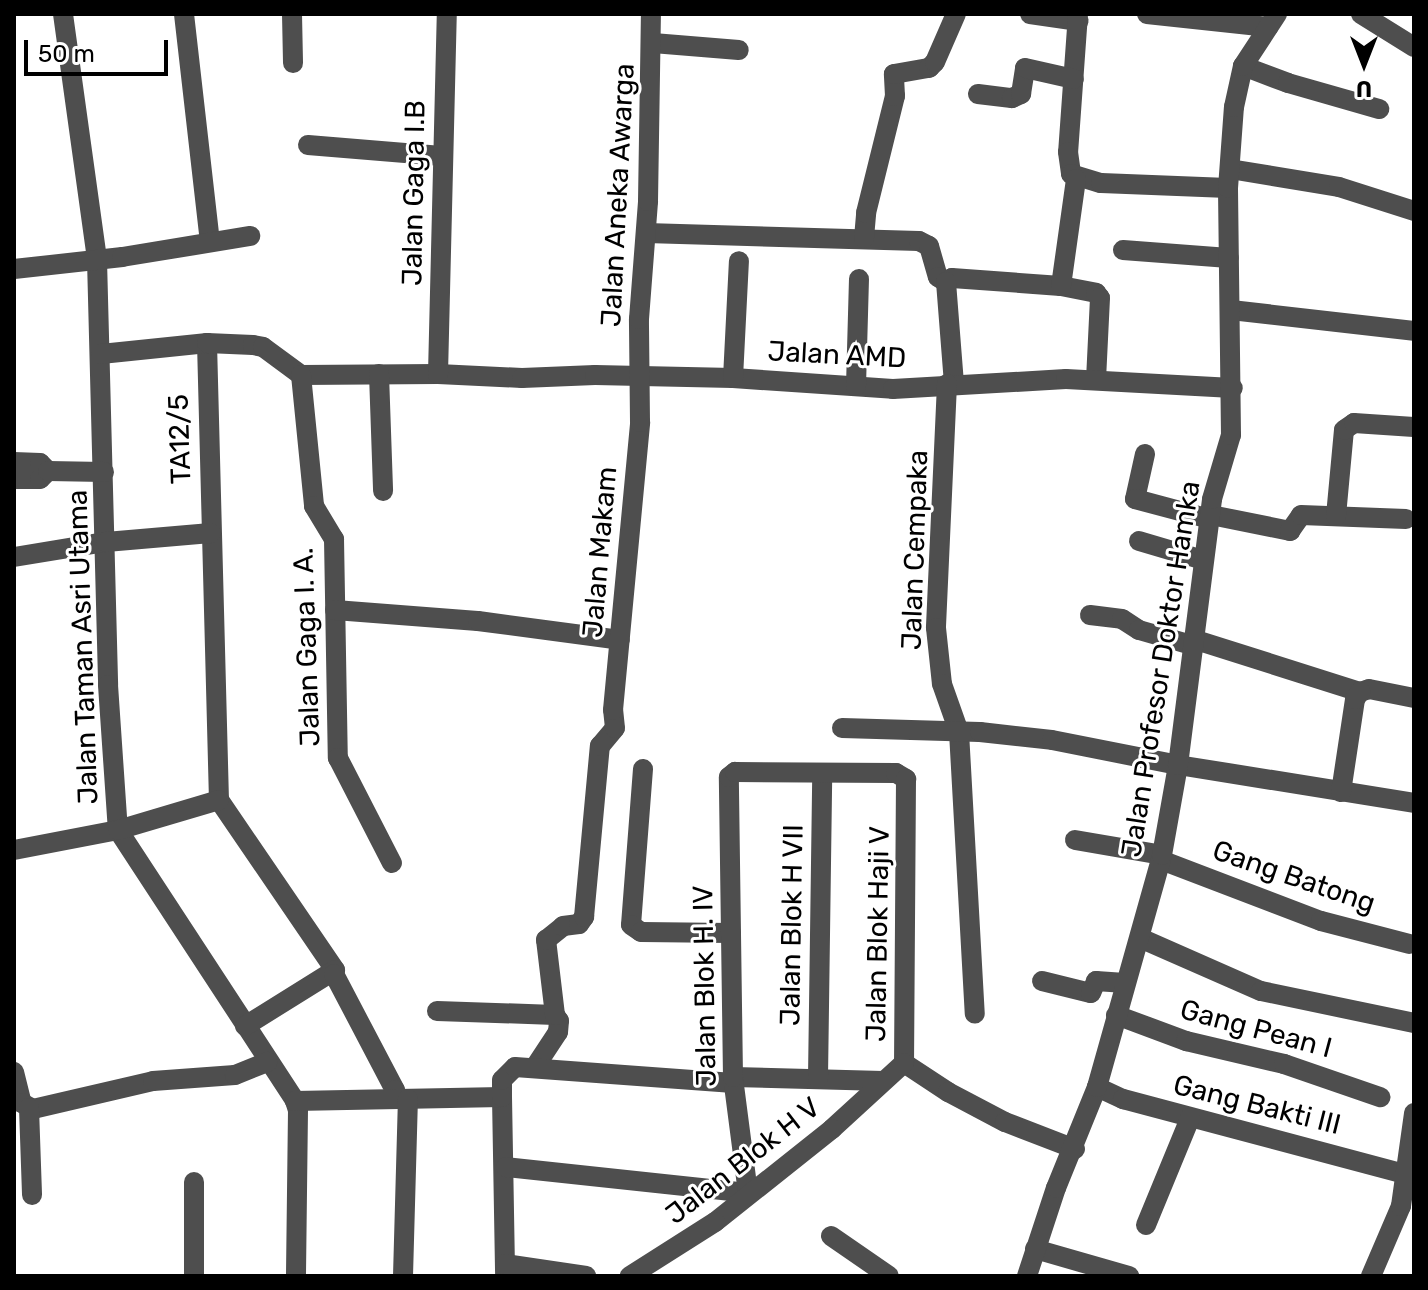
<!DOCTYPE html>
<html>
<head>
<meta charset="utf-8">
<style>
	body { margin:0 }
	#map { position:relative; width:1428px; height:1290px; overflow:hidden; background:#fff; font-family:Rubik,sans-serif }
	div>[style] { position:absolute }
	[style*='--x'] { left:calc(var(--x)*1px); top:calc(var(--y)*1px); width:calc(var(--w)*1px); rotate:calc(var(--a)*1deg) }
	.minor>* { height:20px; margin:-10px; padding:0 10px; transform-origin:10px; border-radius:10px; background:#4e4e4e }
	span { translate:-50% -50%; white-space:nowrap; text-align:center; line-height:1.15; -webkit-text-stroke:6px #fff; paint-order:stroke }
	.street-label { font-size:28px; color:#000 }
	.frame { position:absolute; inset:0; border:16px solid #000; pointer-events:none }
	.north { position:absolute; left:1324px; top:24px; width:80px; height:80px; -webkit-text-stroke:6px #fff; paint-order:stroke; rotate:180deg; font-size:22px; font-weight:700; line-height:32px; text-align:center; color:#000 }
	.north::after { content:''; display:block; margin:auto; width:28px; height:36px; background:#000; clip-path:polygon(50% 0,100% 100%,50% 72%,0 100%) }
	.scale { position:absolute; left:24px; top:40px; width:144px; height:36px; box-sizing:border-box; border:4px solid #000; border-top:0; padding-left:10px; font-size:24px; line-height:28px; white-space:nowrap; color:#000; -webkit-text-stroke:6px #fff; paint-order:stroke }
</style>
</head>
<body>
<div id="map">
	<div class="minor">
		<div style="--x:63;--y:14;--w:248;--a:82.1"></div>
		<div style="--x:97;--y:260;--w:425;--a:88.5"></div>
		<div style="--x:108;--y:685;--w:145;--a:86.1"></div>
		<div style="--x:118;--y:830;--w:324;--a:56.8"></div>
		<div style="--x:295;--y:1101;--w:9;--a:72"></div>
		<div style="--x:298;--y:1110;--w:166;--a:90.7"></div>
		<div style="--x:184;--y:14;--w:228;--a:83.5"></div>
		<div style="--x:292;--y:14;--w:49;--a:88.8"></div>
		<div style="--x:1030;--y:14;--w:49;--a:8.3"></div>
		<div style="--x:1078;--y:14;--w:138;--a:94.1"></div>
		<div style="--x:1068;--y:152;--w:22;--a:82"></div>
		<div style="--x:1071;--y:174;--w:31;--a:17"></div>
		<div style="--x:1101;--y:183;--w:127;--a:2.3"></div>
		<div style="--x:1147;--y:14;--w:122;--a:6.1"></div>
		<div style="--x:1361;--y:14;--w:62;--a:31.9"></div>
		<div style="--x:653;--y:43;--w:86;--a:4.7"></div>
		<div style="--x:1243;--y:66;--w:48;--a:20.7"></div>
		<div style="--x:1288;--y:83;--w:95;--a:15.9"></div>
		<div style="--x:978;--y:94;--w:34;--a:7"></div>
		<div style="--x:1012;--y:98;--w:10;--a:-24"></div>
		<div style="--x:1021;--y:94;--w:26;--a:-81"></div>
		<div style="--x:1025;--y:68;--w:50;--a:12.7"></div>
		<div style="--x:308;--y:145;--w:134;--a:4.7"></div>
		<div style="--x:1230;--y:169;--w:110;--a:9.4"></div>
		<div style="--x:1339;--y:187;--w:79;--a:17.7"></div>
		<div style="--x:646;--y:233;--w:273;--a:1.7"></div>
		<div style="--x:919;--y:241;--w:11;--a:27"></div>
		<div style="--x:929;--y:246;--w:32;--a:74"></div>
		<div style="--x:938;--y:277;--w:9;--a:32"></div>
		<div style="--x:864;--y:238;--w:25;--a:-85"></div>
		<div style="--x:866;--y:213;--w:121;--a:-76.1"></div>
		<div style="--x:895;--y:96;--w:22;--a:-93"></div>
		<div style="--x:894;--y:74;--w:36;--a:-10"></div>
		<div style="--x:929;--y:68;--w:8;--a:-45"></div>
		<div style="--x:935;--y:62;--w:52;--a:-66.4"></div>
		<div style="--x:1123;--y:250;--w:106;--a:4.3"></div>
		<div style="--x:14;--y:269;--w:109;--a:-6.3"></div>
		<div style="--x:122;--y:257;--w:130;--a:-9.3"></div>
		<div style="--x:946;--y:282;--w:7;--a:-34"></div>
		<div style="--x:952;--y:278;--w:109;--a:4.2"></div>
		<div style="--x:1061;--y:286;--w:36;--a:11"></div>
		<div style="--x:1096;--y:293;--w:6;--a:51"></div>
		<div style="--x:1100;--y:298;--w:82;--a:92.8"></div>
		<div style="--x:946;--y:282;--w:102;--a:85.5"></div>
		<div style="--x:1061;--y:286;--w:108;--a:-82"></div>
		<div style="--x:1231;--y:310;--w:184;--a:6.5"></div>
		<div style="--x:207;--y:343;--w:457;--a:88.5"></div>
		<div style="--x:101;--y:354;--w:107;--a:-5.9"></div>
		<div style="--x:207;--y:343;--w:46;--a:2.5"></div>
		<div style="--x:253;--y:345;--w:10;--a:11"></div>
		<div style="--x:263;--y:347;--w:47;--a:36.4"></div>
		<div style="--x:301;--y:375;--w:137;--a:-0.4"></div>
		<div style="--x:438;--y:374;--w:84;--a:2.7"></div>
		<div style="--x:522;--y:378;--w:73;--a:-2.4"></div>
		<div style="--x:595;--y:375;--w:138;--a:1.2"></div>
		<div style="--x:733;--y:378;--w:160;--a:3.9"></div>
		<div style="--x:893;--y:389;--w:173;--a:-3.3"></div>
		<div style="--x:1066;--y:379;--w:167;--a:3.1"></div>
		<div style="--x:379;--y:374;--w:117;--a:88"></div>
		<div style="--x:438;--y:374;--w:360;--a:-88.6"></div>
		<div style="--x:301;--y:375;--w:132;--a:84.3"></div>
		<div style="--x:314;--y:506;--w:39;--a:59"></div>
		<div style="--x:334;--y:539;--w:219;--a:89"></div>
		<div style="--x:338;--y:758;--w:118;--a:62.8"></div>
		<div style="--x:733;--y:378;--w:117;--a:-87.1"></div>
		<div style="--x:947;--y:384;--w:244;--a:92.6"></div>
		<div style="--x:936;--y:628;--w:56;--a:83.9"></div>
		<div style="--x:942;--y:684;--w:51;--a:70.5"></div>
		<div style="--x:959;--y:732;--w:282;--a:86.8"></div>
		<div style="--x:856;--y:386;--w:107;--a:-88.4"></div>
		<div style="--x:1145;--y:454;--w:46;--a:102.5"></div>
		<div style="--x:1135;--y:499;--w:78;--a:14.9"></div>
		<div style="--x:14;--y:462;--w:26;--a:2"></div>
		<div style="--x:40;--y:463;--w:11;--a:45"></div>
		<div style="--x:14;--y:479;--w:26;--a:0"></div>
		<div style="--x:40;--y:479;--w:11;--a:-45"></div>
		<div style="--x:48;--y:471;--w:56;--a:1"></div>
		<div style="--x:1211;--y:515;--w:81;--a:11.4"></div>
		<div style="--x:1290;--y:531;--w:19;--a:-55"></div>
		<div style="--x:1301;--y:515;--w:105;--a:2.2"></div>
		<div style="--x:1336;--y:516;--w:86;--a:-84.7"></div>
		<div style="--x:1344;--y:430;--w:12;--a:-35"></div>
		<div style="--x:1354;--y:423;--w:60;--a:3.8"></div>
		<div style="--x:1139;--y:541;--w:67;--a:16.5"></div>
		<div style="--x:14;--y:557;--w:93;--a:-9.3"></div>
		<div style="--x:106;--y:542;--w:105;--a:-4.9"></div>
		<div style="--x:335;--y:610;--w:143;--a:4.4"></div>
		<div style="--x:478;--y:621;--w:143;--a:7.6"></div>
		<div style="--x:1090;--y:615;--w:32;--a:7"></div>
		<div style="--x:1122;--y:619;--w:20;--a:33"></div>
		<div style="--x:1139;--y:630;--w:58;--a:15.9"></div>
		<div style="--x:1196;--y:640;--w:172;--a:17.6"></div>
		<div style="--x:1360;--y:692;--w:9;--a:-18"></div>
		<div style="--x:1369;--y:689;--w:46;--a:11.3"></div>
		<div style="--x:842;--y:728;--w:138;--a:1.7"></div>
		<div style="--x:980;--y:732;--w:72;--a:6.3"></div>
		<div style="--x:1052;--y:740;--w:128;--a:11.2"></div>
		<div style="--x:1178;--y:765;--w:239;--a:9.1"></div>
		<div style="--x:643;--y:769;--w:156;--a:94.4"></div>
		<div style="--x:631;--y:925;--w:12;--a:35"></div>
		<div style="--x:641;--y:932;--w:90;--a:0.6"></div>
		<div style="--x:1341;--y:792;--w:94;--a:-81.4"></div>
		<div style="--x:1355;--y:699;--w:9;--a:-54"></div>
		<div style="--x:219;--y:800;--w:206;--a:55.7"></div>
		<div style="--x:335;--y:970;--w:106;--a:148.1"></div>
		<div style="--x:1075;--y:840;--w:88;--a:9.8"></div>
		<div style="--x:14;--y:850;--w:106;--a:-10.9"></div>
		<div style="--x:118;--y:830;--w:105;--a:-16.5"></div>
		<div style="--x:1161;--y:860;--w:171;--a:20.9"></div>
		<div style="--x:1321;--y:921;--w:91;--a:14.6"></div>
		<div style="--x:1140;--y:938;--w:132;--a:23.7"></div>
		<div style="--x:1261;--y:991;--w:156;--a:11.8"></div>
		<div style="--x:334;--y:974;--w:131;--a:62.3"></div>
		<div style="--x:395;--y:1090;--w:9;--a:90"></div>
		<div style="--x:1042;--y:981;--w:50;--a:13.8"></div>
		<div style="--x:1091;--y:993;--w:13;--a:-67"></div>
		<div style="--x:1096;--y:981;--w:29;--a:4"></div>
		<div style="--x:437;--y:1011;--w:118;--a:1.9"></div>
		<div style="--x:555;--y:1015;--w:7;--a:56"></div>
		<div style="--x:559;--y:1021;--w:11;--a:95"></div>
		<div style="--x:558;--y:1032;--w:42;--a:123.3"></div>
		<div style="--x:555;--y:1015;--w:76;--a:-96.8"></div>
		<div style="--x:546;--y:940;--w:22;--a:-39"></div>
		<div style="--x:563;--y:926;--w:16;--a:-7"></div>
		<div style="--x:579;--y:924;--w:9;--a:-54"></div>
		<div style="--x:584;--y:917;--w:172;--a:-84.7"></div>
		<div style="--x:600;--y:746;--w:23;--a:-50"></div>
		<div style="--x:615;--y:728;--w:18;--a:-96"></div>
		<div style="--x:613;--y:710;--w:289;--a:-84.6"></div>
		<div style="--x:640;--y:422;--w:103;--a:-90.6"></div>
		<div style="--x:639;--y:319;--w:118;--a:-85.6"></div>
		<div style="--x:648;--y:201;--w:187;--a:-89.1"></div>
		<div style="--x:1116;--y:1015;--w:75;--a:20.4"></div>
		<div style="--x:1186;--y:1041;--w:101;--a:13.2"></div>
		<div style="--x:1284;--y:1064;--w:102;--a:19"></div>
		<div style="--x:904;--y:1063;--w:53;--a:33.4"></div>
		<div style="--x:948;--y:1092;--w:64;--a:27.8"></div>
		<div style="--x:1005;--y:1122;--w:75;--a:21.1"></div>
		<div style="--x:14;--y:1072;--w:32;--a:76"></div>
		<div style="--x:22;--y:1103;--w:13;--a:29"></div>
		<div style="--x:33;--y:1109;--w:123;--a:-13.1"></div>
		<div style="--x:153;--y:1081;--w:82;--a:-4.2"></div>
		<div style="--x:235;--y:1075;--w:35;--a:-22"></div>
		<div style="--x:733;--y:1077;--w:150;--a:1.5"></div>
		<div style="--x:818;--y:1078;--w:305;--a:-89.2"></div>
		<div style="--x:1097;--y:1087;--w:29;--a:25"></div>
		<div style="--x:1123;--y:1099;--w:291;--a:14.9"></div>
		<div style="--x:502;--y:1097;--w:179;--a:89"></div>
		<div style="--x:295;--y:1101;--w:207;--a:-1.1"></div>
		<div style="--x:502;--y:1097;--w:17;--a:-90"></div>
		<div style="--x:502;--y:1080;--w:18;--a:-45"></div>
		<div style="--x:515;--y:1067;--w:219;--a:4.2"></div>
		<div style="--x:29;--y:1108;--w:87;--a:88"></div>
		<div style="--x:506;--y:1167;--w:243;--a:6.1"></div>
		<div style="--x:748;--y:1193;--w:117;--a:-97.4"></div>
		<div style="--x:733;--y:1077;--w:300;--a:-90.8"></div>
		<div style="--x:729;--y:777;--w:8;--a:-40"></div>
		<div style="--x:735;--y:772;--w:161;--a:0.4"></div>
		<div style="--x:896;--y:773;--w:12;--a:31"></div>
		<div style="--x:906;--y:779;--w:284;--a:90.4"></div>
		<div style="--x:904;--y:1063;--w:98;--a:137.5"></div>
		<div style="--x:832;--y:1129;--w:149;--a:141.5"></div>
		<div style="--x:715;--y:1222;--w:101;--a:147.6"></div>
		<div style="--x:194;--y:1182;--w:94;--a:90"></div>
		<div style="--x:1146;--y:1225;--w:116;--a:-67.6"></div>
		<div style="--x:831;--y:1236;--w:70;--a:34.6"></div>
		<div style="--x:1035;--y:1249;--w:98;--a:16"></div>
		<div style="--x:505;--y:1264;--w:82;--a:8.4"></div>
		<div style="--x:403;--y:1276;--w:177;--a:-88.4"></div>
		<div style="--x:1027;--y:1276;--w:93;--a:-71.8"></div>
		<div style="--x:1056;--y:1188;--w:109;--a:-67.9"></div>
		<div style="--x:1097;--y:1087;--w:241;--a:-74.3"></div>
		<div style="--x:1162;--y:855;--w:91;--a:-79.9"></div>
		<div style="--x:1178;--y:765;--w:268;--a:-82.7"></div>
		<div style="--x:1212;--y:499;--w:67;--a:-73.5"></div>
		<div style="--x:1231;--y:435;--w:247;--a:-90.7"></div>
		<div style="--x:1228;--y:188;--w:81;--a:-85.8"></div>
		<div style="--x:1234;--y:107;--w:42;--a:-77.6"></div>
		<div style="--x:1243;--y:66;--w:62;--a:-56.8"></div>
		<div style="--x:1371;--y:1276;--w:76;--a:-66.8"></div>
		<div style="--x:1401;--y:1206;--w:94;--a:-82"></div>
	</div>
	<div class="street-label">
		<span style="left:414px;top:193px;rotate:-89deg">Jalan Gaga I.B</span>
		<span style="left:618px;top:195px;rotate:-87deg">Jalan Aneka Awarga</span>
		<span style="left:837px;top:355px;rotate:3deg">Jalan AMD</span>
		<span style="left:180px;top:439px;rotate:-92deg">TA12/5</span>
		<span style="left:915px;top:550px;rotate:-88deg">Jalan Cempaka</span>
		<span style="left:600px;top:552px;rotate:-85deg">Jalan Makam</span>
		<span style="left:83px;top:647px;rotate:-92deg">Jalan Taman Asri Utama</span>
		<span style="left:307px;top:647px;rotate:-92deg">Jalan Gaga I. A.</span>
		<span style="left:1161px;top:669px;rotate:-81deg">Jalan Profesor Doktor Hamka</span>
		<span style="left:1294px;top:877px;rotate:19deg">Gang Batong</span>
		<span style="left:792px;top:925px;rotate:-89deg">Jalan Blok H VII</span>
		<span style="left:878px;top:934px;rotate:-89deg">Jalan Blok Haji V</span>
		<span style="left:705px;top:986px;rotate:-91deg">Jalan Blok H. IV</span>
		<span style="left:1256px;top:1029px;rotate:15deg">Gang Pean I</span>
		<span style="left:1257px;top:1105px;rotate:14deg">Gang Bakti III</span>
		<span style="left:743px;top:1161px;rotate:-38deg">Jalan Blok H V</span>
	</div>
	<div class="frame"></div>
	<div class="north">U</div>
	<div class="scale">50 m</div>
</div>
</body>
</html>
